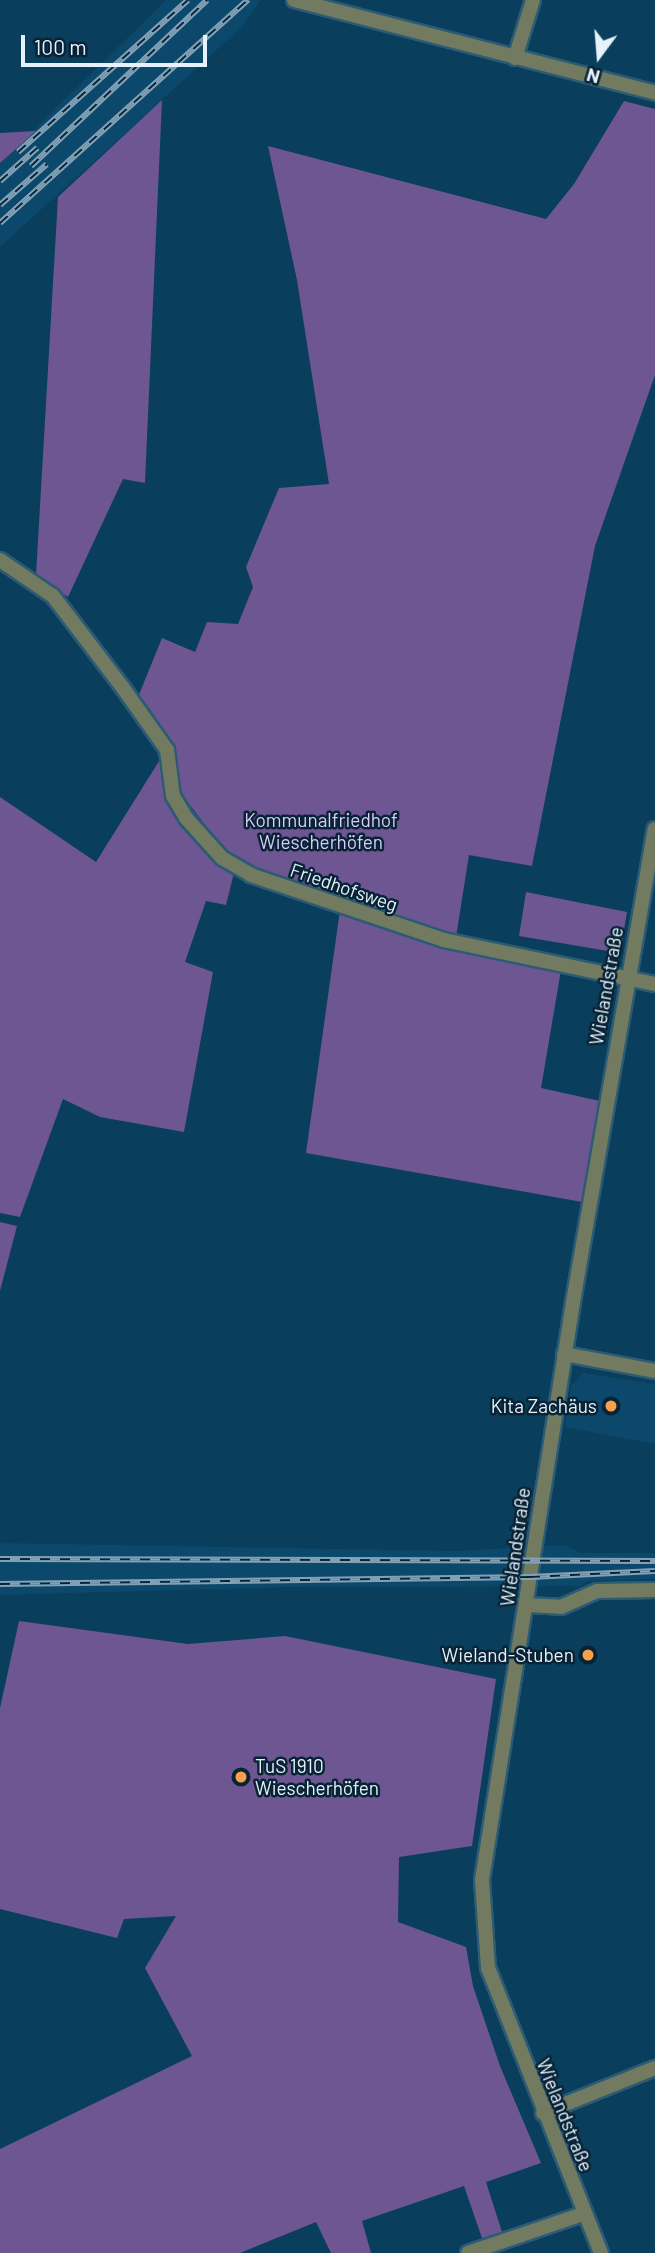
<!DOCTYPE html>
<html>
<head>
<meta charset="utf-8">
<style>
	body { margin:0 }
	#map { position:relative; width:655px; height:2253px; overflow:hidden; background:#093e5c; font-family:Barlow,sans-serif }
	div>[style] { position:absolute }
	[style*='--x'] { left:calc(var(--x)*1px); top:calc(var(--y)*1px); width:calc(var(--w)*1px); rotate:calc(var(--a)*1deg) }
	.built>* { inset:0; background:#0c486b }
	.green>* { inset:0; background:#6d5692 }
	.roads { filter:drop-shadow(2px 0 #2c5b75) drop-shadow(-2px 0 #2c5b75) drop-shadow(0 2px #2c5b75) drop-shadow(0 -2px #2c5b75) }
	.minor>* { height:14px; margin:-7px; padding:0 7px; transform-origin:7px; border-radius:7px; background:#727a5f }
	.tertiary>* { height:14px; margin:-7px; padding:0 7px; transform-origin:7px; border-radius:7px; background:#727a5f }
	.rail>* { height:6px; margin-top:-3px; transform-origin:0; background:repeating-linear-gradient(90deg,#082335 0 10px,#84a2b5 0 20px); box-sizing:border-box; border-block:2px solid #84a2b5 }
	.dots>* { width:19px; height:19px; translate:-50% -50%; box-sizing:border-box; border:4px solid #082335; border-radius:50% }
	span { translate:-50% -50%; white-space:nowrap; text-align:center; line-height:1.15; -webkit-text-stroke:5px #082335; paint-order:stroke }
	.park-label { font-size:19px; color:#dacbf8 }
	.street-label { font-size:19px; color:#e5f1fb }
	.poi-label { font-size:19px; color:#e5f1fb }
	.right { translate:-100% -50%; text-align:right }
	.left { translate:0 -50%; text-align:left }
	.north { position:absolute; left:564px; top:21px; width:70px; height:70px; -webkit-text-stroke:5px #082335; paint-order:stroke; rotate:196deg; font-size:19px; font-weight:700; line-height:28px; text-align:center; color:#e5f1fb }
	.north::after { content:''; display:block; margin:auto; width:24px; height:32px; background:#e5f1fb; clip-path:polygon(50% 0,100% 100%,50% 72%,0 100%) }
	.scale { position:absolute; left:21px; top:35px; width:186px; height:32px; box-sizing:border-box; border:4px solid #e5f1fb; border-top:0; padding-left:9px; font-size:21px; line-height:24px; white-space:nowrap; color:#e5f1fb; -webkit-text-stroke:5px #082335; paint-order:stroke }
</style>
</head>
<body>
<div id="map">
	<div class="built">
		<div style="clip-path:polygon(166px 0,261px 0,242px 27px,0 247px,0 163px)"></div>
		<div style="clip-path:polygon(583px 1373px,655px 1384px,655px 1444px,565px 1427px,571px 1386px)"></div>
		<div style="clip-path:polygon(0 1543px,457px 1551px,564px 1545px,581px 1553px,655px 1553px,655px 1579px,589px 1581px,580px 1586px,291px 1587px,0 1595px)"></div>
	</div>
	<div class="green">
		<div style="clip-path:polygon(162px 100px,145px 483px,123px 479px,68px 597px,36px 575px,58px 197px)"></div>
		<div style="clip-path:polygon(624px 101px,655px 109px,655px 375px,595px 546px,532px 866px,469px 855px,456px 937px,234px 863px,176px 787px,138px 697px,162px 638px,195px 652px,207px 622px,238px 624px,253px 587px,246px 567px,279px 488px,329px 484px,297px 280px,268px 146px,546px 219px,574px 184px)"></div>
		<div style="clip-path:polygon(36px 131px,0 163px,0 133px)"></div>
		<div style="clip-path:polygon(161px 758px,164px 789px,175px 812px,234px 873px,226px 905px,206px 901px,185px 962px,213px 972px,184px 1132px,100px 1117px,63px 1099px,20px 1217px,0 1213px,0 797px,96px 862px)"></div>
		<div style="clip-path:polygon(526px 892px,627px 912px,620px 953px,519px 936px)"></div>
		<div style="clip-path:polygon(340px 910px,561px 970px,541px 1088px,600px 1101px,582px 1202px,306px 1153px)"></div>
		<div style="clip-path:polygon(0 1222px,17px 1226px,0 1291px)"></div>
		<div style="clip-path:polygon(19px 1621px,188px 1644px,285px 1636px,496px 1679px,472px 1846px,399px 1857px,398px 1922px,466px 1947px,473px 1986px,500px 2066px,541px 2163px,486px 2182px,503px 2235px,483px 2241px,464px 2186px,362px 2221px,371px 2253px,331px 2253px,316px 2222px,240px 2253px,0 2253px,0 2149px,192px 2056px,145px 1968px,176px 1916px,124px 1919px,117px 1938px,0 1909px,0 1708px)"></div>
	</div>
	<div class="roads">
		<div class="minor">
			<div style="--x:515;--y:58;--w:61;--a:-72.8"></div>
			<div style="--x:0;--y:560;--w:64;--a:34.2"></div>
			<div style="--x:53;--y:596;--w:116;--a:52.7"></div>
			<div style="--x:123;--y:688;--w:76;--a:54.6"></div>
			<div style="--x:167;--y:750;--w:46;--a:82.6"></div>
			<div style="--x:173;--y:796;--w:26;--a:59"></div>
			<div style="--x:186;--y:818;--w:54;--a:48"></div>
			<div style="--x:222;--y:858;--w:34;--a:30"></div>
			<div style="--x:251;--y:875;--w:204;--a:18.6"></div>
			<div style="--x:444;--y:940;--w:216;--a:11.8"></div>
			<div style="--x:564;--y:1354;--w:93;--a:10.6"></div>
			<div style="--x:527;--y:1605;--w:34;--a:3"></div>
			<div style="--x:561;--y:1607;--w:39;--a:-24"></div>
			<div style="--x:597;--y:1591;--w:58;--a:-1"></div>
			<div style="--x:543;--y:2113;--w:121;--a:-21.9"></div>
			<div style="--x:468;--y:2253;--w:121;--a:-18.7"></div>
			<div style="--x:601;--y:2253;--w:307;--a:-111.6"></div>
			<div style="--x:488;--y:1968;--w:88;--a:-93.9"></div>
			<div style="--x:482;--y:1880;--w:585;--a:-81.05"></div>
			<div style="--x:573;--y:1302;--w:480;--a:-80.2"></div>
		</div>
		<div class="tertiary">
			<div style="--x:294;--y:0;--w:373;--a:14.4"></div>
		</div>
	</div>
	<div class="rail">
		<div style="--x:18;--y:152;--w:228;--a:-41.8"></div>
		<div style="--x:31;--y:166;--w:242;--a:-43.3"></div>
		<div style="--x:0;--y:181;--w:50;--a:-41.7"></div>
		<div style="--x:0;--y:205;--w:62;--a:-41.1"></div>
		<div style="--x:0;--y:223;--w:334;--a:-42"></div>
		<div style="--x:0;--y:1559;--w:655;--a:0.17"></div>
		<div style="--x:0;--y:1584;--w:530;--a:-0.76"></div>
		<div style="--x:530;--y:1577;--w:125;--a:-2.7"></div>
	</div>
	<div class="dots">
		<div style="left:611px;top:1406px;background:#f9a04c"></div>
		<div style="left:588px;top:1655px;background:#f9a04c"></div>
		<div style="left:241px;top:1777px;background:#f9a04c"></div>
	</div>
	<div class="park-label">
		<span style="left:321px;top:831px">Kommunalfriedhof<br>Wiescherhöfen</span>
	</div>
	<div class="street-label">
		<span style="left:344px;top:887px;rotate:19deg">Friedhofsweg</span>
		<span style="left:606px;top:986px;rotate:-80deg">Wielandstraße</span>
		<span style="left:515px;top:1547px;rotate:-82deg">Wielandstraße</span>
		<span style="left:565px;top:2115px;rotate:68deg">Wielandstraße</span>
	</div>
	<div class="poi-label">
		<span class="right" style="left:597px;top:1406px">Kita Zachäus</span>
		<span class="right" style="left:574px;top:1655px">Wieland-Stuben</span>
		<span class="left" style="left:255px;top:1777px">TuS 1910<br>Wiescherhöfen</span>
	</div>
	<div class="north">N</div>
	<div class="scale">100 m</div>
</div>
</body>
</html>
